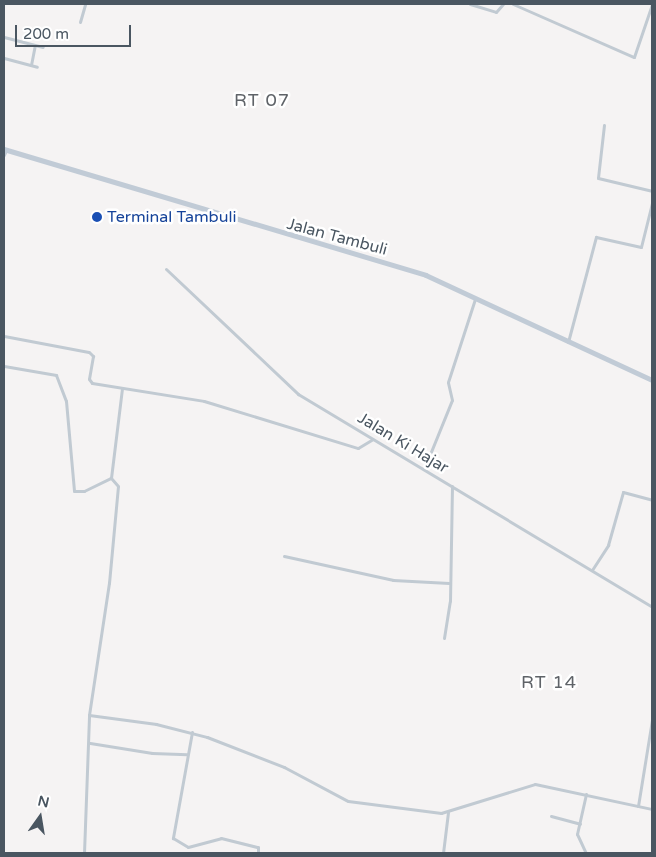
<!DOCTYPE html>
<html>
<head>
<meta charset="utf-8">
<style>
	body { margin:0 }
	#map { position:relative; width:656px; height:857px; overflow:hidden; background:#f5f3f3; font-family:"Varela Round",sans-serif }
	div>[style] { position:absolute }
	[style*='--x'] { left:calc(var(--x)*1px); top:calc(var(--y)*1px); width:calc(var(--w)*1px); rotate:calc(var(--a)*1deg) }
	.street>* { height:3px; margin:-1.5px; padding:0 1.5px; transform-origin:1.5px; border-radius:1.5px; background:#c1cad2 }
	.secondary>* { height:4.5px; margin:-2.25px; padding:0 2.25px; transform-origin:2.25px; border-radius:2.25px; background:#c1cbd6 }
	.dots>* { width:14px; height:14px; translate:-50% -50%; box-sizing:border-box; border:2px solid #fff; border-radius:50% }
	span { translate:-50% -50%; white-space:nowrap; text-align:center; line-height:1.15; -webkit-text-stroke:5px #fff; paint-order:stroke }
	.transit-label { font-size:16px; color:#164399 }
	.left { translate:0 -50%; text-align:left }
	.street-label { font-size:16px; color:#4a5661 }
	.neighbourhood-label { font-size:18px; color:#5f6368; letter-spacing:1px }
	.frame { position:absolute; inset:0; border:5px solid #4a5661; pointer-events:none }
	.north { position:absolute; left:15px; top:792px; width:50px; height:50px; -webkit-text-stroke:4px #fff; paint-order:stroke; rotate:13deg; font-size:14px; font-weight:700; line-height:20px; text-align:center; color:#4a5661 }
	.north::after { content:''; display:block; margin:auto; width:18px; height:22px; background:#4a5661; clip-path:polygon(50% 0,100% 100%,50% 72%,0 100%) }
	.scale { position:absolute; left:15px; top:25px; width:116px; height:22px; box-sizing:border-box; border:2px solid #4a5661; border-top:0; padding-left:6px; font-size:15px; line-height:18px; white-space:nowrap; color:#4a5661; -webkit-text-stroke:4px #fff; paint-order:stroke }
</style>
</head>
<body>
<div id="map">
	<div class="street">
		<div style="--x:470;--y:4;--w:27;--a:17"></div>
		<div style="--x:496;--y:12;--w:11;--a:-49"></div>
		<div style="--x:513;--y:4;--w:132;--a:23.7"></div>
		<div style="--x:634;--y:57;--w:56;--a:-71.2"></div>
		<div style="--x:80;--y:22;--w:19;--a:-74"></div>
		<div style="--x:4;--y:37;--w:40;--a:14.4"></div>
		<div style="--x:4;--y:58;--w:34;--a:15"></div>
		<div style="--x:31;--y:65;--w:20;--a:-79"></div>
		<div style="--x:604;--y:125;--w:53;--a:96.5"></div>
		<div style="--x:598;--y:178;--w:56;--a:13.5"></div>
		<div style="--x:4;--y:155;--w:5;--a:-68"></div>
		<div style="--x:166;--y:269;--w:182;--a:43.4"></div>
		<div style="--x:298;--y:394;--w:413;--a:31"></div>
		<div style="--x:4;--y:336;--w:86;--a:10.7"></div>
		<div style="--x:89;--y:352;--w:6;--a:45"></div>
		<div style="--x:93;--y:356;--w:23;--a:100"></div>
		<div style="--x:89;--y:379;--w:5;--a:53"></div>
		<div style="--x:92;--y:383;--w:113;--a:9.1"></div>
		<div style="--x:204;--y:401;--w:161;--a:17"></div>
		<div style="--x:358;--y:448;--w:17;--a:-31"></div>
		<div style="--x:568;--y:342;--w:109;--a:-75.1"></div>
		<div style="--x:596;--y:237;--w:46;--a:12.5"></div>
		<div style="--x:641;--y:247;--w:45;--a:-76"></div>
		<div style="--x:4;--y:366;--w:53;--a:9.8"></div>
		<div style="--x:56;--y:375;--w:28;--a:69"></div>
		<div style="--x:66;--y:401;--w:90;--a:84.9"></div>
		<div style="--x:74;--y:491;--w:10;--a:0"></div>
		<div style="--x:84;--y:491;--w:30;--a:-26"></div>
		<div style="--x:424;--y:469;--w:74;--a:-67.9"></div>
		<div style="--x:452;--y:400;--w:18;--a:-103"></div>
		<div style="--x:448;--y:382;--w:87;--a:-72"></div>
		<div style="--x:284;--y:556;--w:112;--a:12.4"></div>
		<div style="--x:393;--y:580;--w:56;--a:3.1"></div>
		<div style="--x:592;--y:570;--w:30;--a:-57"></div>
		<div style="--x:608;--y:545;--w:55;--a:-74.2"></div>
		<div style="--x:623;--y:492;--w:30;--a:15"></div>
		<div style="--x:444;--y:638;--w:37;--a:-81"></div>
		<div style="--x:450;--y:601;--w:115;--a:-89"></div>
		<div style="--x:89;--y:715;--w:68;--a:7.7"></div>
		<div style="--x:156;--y:724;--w:53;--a:14.3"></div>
		<div style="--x:207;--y:737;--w:83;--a:21.3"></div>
		<div style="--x:284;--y:767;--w:72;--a:28"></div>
		<div style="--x:348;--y:801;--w:94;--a:7.4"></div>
		<div style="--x:441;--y:813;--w:98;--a:-17.1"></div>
		<div style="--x:535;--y:784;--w:120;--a:12.1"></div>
		<div style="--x:192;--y:732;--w:108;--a:100.2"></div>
		<div style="--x:173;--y:838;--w:17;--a:31"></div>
		<div style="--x:188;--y:847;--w:34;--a:-15"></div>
		<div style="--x:221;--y:838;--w:38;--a:14"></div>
		<div style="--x:258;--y:847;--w:6;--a:90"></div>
		<div style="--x:90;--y:743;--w:63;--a:9.2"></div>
		<div style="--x:152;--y:753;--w:35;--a:2"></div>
		<div style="--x:586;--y:794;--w:41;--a:102.7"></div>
		<div style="--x:577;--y:834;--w:21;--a:65"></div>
		<div style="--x:638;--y:806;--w:87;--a:-80.8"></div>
		<div style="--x:551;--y:816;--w:30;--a:15"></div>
		<div style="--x:84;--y:853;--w:138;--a:-87.9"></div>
		<div style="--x:89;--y:715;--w:134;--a:-81.4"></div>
		<div style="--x:109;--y:583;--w:97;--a:-84.7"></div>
		<div style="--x:118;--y:486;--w:11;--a:-131"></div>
		<div style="--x:111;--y:478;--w:90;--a:-83"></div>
		<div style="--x:443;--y:853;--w:41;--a:-83"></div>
	</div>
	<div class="secondary">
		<div style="--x:4;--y:149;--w:440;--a:16.6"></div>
		<div style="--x:426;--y:275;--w:249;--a:24.9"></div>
	</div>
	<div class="dots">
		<div style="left:97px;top:217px;background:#1a4fb4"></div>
	</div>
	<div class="transit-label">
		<span class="left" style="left:107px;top:217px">Terminal Tambuli</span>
	</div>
	<div class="street-label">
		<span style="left:337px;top:237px;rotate:15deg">Jalan Tambuli</span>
		<span style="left:403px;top:443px;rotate:31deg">Jalan Ki Hajar</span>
	</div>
	<div class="neighbourhood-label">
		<span style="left:262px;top:100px">RT 07</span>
		<span style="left:549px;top:682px">RT 14</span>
	</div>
	<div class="frame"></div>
	<div class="north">N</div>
	<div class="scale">200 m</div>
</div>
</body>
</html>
